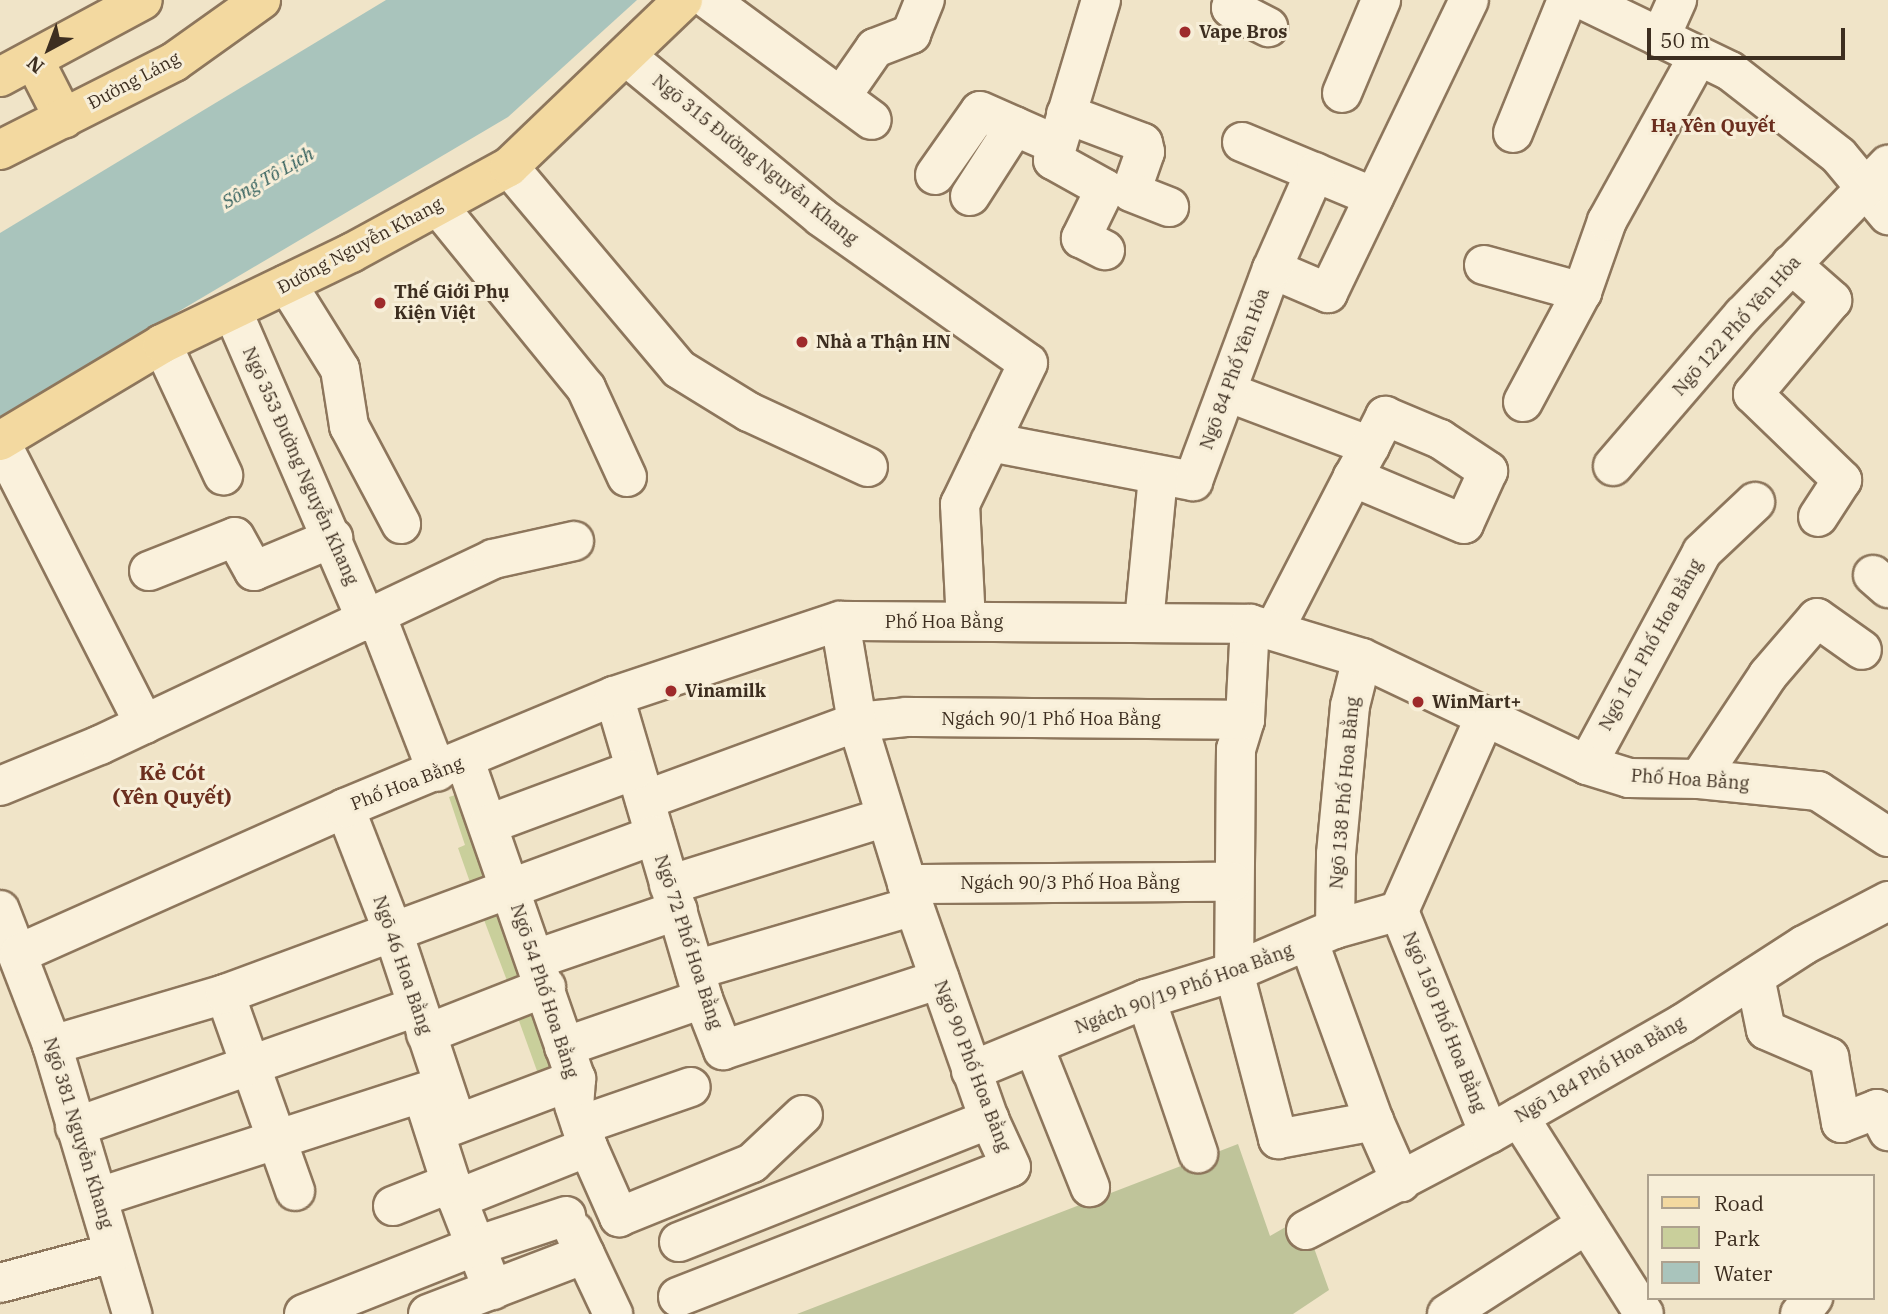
<!DOCTYPE html>
<html>
<head>
<meta charset="utf-8">
<style>
	body { margin:0 }
	#map { position:relative; width:1888px; height:1314px; overflow:hidden; background:#f0e4c8; font-family:"IBM Plex Serif",serif }
	div>[style] { position:absolute }
	[style*='--x'] { left:calc(var(--x)*1px); top:calc(var(--y)*1px); width:calc(var(--w)*1px); rotate:calc(var(--a)*1deg) }
	.green>* { inset:0; background:#c9cf9b }
	.cemetery>* { inset:0; background:#bfc49a }
	.water>* { inset:0; background:#a9c4bc }
	.roads { filter:drop-shadow(2px 0 #8d765c) drop-shadow(-2px 0 #8d765c) drop-shadow(0 2px #8d765c) drop-shadow(0 -2px #8d765c) }
	.minor>* { height:38px; margin:-19px; padding:0 19px; transform-origin:19px; border-radius:19px; background:#faf1dc }
	.major>* { height:38px; margin:-19px; padding:0 19px; transform-origin:19px; border-radius:19px; background:#f3d9a0 }
	.dots>* { width:19px; height:19px; translate:-50% -50%; box-sizing:border-box; border:4px solid #f7eed8; border-radius:50% }
	span { translate:-50% -50%; white-space:nowrap; text-align:center; line-height:1.15; -webkit-text-stroke:6px #f7eed8; paint-order:stroke }
	.poi-label { font-size:18px; color:#3d2e20; font-weight:700 }
	.left { translate:0 -50%; text-align:left }
	.street-label { font-size:18px; color:#3d2e20 }
	.neighbourhood-label { font-size:19px; color:#6b2e1e; font-weight:700 }
	.water-label { font-size:19px; color:#2f5d5a; font-style:italic }
	.quarter-label { font-size:21px; color:#6b2e1e; font-weight:700 }
	.legend { position:absolute; left:1647px; top:1174px; width:228px; height:126px; box-sizing:border-box; background:#f7eed8; border:2px solid #ada18e; margin:0; padding:9px 12px; list-style:none; font-size:21px; color:#3d2e20 }
	.legend li { display:flex; align-items:center; gap:14px; height:35px }
	.legend b { width:35px; border:2px solid #ada18e }
	.north { position:absolute; left:14px; top:14px; width:70px; height:70px; -webkit-text-stroke:5px #f7eed8; paint-order:stroke; rotate:221deg; font-size:19px; font-weight:700; line-height:28px; text-align:center; color:#3d2e20 }
	.north::after { content:''; display:block; margin:auto; width:24px; height:32px; background:#3d2e20; clip-path:polygon(50% 0,100% 100%,50% 72%,0 100%) }
	.scale { position:absolute; left:1647px; top:28px; width:198px; height:32px; box-sizing:border-box; border:4px solid #3d2e20; border-top:0; padding-left:9px; font-size:21px; line-height:24px; white-space:nowrap; color:#3d2e20; -webkit-text-stroke:5px #f7eed8; paint-order:stroke }
</style>
</head>
<body>
<div id="map">
	<div class="green">
		<div style="clip-path:polygon(468px 791px,499px 879px,472px 888px,458px 848px,465px 845px,449px 797px)"></div>
		<div style="clip-path:polygon(508px 902px,536px 977px,509px 986px,481px 912px)"></div>
		<div style="clip-path:polygon(541px 997px,569px 1072px,541px 1082px,514px 1007px)"></div>
	</div>
	<div class="cemetery">
		<div style="clip-path:polygon(1238px 1144px,1270px 1236px,1303px 1217px,1329px 1290px,1293px 1314px,797px 1314px)"></div>
	</div>
	<div class="water">
		<div style="clip-path:polygon(386px 0,637px 0,508px 117px,0 417px,0 233px)"></div>
	</div>
	<div class="roads">
		<div class="minor">
			<div style="--x:709;--y:0;--w:202;--a:36.4"></div>
			<div style="--x:1101;--y:0;--w:167;--a:106.7"></div>
			<div style="--x:1053;--y:160;--w:60;--a:29.1"></div>
			<div style="--x:1105;--y:189;--w:55;--a:116.1"></div>
			<div style="--x:1081;--y:238;--w:27;--a:27"></div>
			<div style="--x:1233;--y:0;--w:8;--a:104"></div>
			<div style="--x:1231;--y:8;--w:42;--a:27.2"></div>
			<div style="--x:1583;--y:0;--w:163;--a:25.8"></div>
			<div style="--x:1730;--y:71;--w:138;--a:37.9"></div>
			<div style="--x:1839;--y:156;--w:77;--a:50.3"></div>
			<div style="--x:1660;--y:38;--w:42;--a:-65.9"></div>
			<div style="--x:626;--y:56;--w:253;--a:39.5"></div>
			<div style="--x:821;--y:217;--w:253;--a:35.2"></div>
			<div style="--x:1028;--y:363;--w:157;--a:115.7"></div>
			<div style="--x:960;--y:504;--w:117;--a:87.1"></div>
			<div style="--x:1342;--y:93;--w:101;--a:-67.2"></div>
			<div style="--x:843;--y:94;--w:56;--a:-55.2"></div>
			<div style="--x:875;--y:48;--w:39;--a:-21"></div>
			<div style="--x:911;--y:34;--w:37;--a:-68"></div>
			<div style="--x:1066;--y:114;--w:82;--a:20.6"></div>
			<div style="--x:1143;--y:143;--w:9;--a:77"></div>
			<div style="--x:1145;--y:152;--w:42;--a:109.3"></div>
			<div style="--x:1131;--y:192;--w:41;--a:21.5"></div>
			<div style="--x:1513;--y:133;--w:144;--a:-67.9"></div>
			<div style="--x:1242;--y:142;--w:143;--a:22.6"></div>
			<div style="--x:509;--y:167;--w:264;--a:49.9"></div>
			<div style="--x:679;--y:369;--w:82;--a:31.6"></div>
			<div style="--x:749;--y:412;--w:131;--a:24.8"></div>
			<div style="--x:935;--y:175;--w:78;--a:-54.9"></div>
			<div style="--x:980;--y:111;--w:84;--a:23.8"></div>
			<div style="--x:970;--y:196;--w:83;--a:-57.3"></div>
			<div style="--x:438;--y:206;--w:235;--a:50.9"></div>
			<div style="--x:586;--y:388;--w:98;--a:65.3"></div>
			<div style="--x:1791;--y:264;--w:55;--a:41.3"></div>
			<div style="--x:1832;--y:300;--w:123;--a:130"></div>
			<div style="--x:1753;--y:394;--w:124;--a:44"></div>
			<div style="--x:1842;--y:480;--w:44;--a:123"></div>
			<div style="--x:1484;--y:265;--w:102;--a:15.4"></div>
			<div style="--x:1272;--y:269;--w:61;--a:23.2"></div>
			<div style="--x:1328;--y:293;--w:325;--a:-64.3"></div>
			<div style="--x:287;--y:284;--w:100;--a:58.1"></div>
			<div style="--x:340;--y:369;--w:58;--a:81"></div>
			<div style="--x:349;--y:426;--w:111;--a:62"></div>
			<div style="--x:233;--y:312;--w:338;--a:66.6"></div>
			<div style="--x:162;--y:344;--w:145;--a:65"></div>
			<div style="--x:1227;--y:392;--w:153;--a:20.7"></div>
			<div style="--x:1523;--y:402;--w:125;--a:-61.8"></div>
			<div style="--x:1582;--y:292;--w:75;--a:-70.6"></div>
			<div style="--x:1607;--y:221;--w:188;--a:-61"></div>
			<div style="--x:0;--y:441;--w:318;--a:63"></div>
			<div style="--x:990;--y:442;--w:207;--a:10.9"></div>
			<div style="--x:1193;--y:481;--w:226;--a:-69.6"></div>
			<div style="--x:1272;--y:269;--w:106;--a:-66.1"></div>
			<div style="--x:1613;--y:466;--w:199;--a:-49.3"></div>
			<div style="--x:1743;--y:315;--w:209;--a:-46"></div>
			<div style="--x:149;--y:571;--w:92;--a:-21.6"></div>
			<div style="--x:235;--y:537;--w:39;--a:61"></div>
			<div style="--x:254;--y:571;--w:86;--a:-22.7"></div>
			<div style="--x:1873;--y:575;--w:20;--a:41"></div>
			<div style="--x:377;--y:617;--w:166;--a:68.8"></div>
			<div style="--x:1144;--y:622;--w:146;--a:-84.5"></div>
			<div style="--x:1250;--y:624;--w:96;--a:93"></div>
			<div style="--x:1245;--y:720;--w:30;--a:107"></div>
			<div style="--x:1236;--y:749;--w:223;--a:90.5"></div>
			<div style="--x:1234;--y:972;--w:173;--a:75.2"></div>
			<div style="--x:1278;--y:1139;--w:98;--a:-10.6"></div>
			<div style="--x:1374;--y:1121;--w:190;--a:-110"></div>
			<div style="--x:1274;--y:630;--w:172;--a:-62.7"></div>
			<div style="--x:1353;--y:477;--w:35;--a:-61"></div>
			<div style="--x:1370;--y:446;--w:34;--a:-63"></div>
			<div style="--x:1385;--y:416;--w:60;--a:22.7"></div>
			<div style="--x:1440;--y:439;--w:58;--a:33.7"></div>
			<div style="--x:1488;--y:471;--w:58;--a:114.4"></div>
			<div style="--x:1464;--y:524;--w:121;--a:-157.1"></div>
			<div style="--x:614;--y:696;--w:316;--a:73.6"></div>
			<div style="--x:703;--y:999;--w:55;--a:68.6"></div>
			<div style="--x:723;--y:1050;--w:228;--a:-18.1"></div>
			<div style="--x:1484;--y:719;--w:210;--a:113.9"></div>
			<div style="--x:1399;--y:911;--w:240;--a:68"></div>
			<div style="--x:465;--y:761;--w:337;--a:70.8"></div>
			<div style="--x:576;--y:1079;--w:26;--a:94"></div>
			<div style="--x:574;--y:1105;--w:44;--a:71.6"></div>
			<div style="--x:588;--y:1147;--w:77;--a:66.1"></div>
			<div style="--x:619;--y:1217;--w:144;--a:-22.1"></div>
			<div style="--x:752;--y:1163;--w:70;--a:-43.3"></div>
			<div style="--x:1587;--y:765;--w:242;--a:-61.6"></div>
			<div style="--x:1702;--y:552;--w:73;--a:-43.3"></div>
			<div style="--x:1699;--y:779;--w:125;--a:-56.4"></div>
			<div style="--x:1768;--y:675;--w:75;--a:-49.3"></div>
			<div style="--x:1817;--y:618;--w:55;--a:35.4"></div>
			<div style="--x:0;--y:786;--w:108;--a:-22.3"></div>
			<div style="--x:100;--y:745;--w:435;--a:-25.3"></div>
			<div style="--x:493;--y:559;--w:83;--a:-12.5"></div>
			<div style="--x:645;--y:800;--w:226;--a:-20.2"></div>
			<div style="--x:857;--y:722;--w:49;--a:-5.8"></div>
			<div style="--x:906;--y:717;--w:339;--a:0.5"></div>
			<div style="--x:345;--y:808;--w:133;--a:68.8"></div>
			<div style="--x:393;--y:932;--w:202;--a:71.6"></div>
			<div style="--x:489;--y:824;--w:155;--a:-20.4"></div>
			<div style="--x:907;--y:884;--w:325;--a:-0.4"></div>
			<div style="--x:669;--y:885;--w:227;--a:-17.4"></div>
			<div style="--x:0;--y:910;--w:145;--a:68.9"></div>
			<div style="--x:52;--y:1045;--w:281;--a:73.4"></div>
			<div style="--x:1335;--y:929;--w:75;--a:-89.2"></div>
			<div style="--x:1336;--y:854;--w:149;--a:-84.6"></div>
			<div style="--x:1350;--y:706;--w:49;--a:-76"></div>
			<div style="--x:20;--y:953;--w:356;--a:-24"></div>
			<div style="--x:345;--y:808;--w:291;--a:-22.6"></div>
			<div style="--x:614;--y:696;--w:238;--a:-18.4"></div>
			<div style="--x:840;--y:621;--w:410;--a:0.4"></div>
			<div style="--x:1250;--y:624;--w:117;--a:16.9"></div>
			<div style="--x:1362;--y:658;--w:249;--a:25.4"></div>
			<div style="--x:1587;--y:765;--w:44;--a:17.2"></div>
			<div style="--x:1629;--y:778;--w:70;--a:0.8"></div>
			<div style="--x:1699;--y:779;--w:120;--a:5.8"></div>
			<div style="--x:1818;--y:791;--w:84;--a:33.3"></div>
			<div style="--x:536;--y:959;--w:150;--a:-19"></div>
			<div style="--x:695;--y:970;--w:228;--a:-16.3"></div>
			<div style="--x:1755;--y:977;--w:54;--a:78.3"></div>
			<div style="--x:1766;--y:1030;--w:69;--a:23.2"></div>
			<div style="--x:1829;--y:1057;--w:67;--a:79.7"></div>
			<div style="--x:1841;--y:1123;--w:39;--a:-21"></div>
			<div style="--x:1877;--y:1109;--w:25;--a:63"></div>
			<div style="--x:225;--y:994;--w:209;--a:70.4"></div>
			<div style="--x:1146;--y:999;--w:163;--a:71.3"></div>
			<div style="--x:426;--y:1034;--w:129;--a:-21.4"></div>
			<div style="--x:52;--y:1045;--w:180;--a:-16.4"></div>
			<div style="--x:225;--y:994;--w:458;--a:-20.3"></div>
			<div style="--x:564;--y:1047;--w:147;--a:-19.1"></div>
			<div style="--x:1034;--y:1047;--w:151;--a:68.2"></div>
			<div style="--x:971;--y:1071;--w:189;--a:-22.4"></div>
			<div style="--x:1146;--y:999;--w:92;--a:-17.1"></div>
			<div style="--x:1234;--y:972;--w:110;--a:-23.1"></div>
			<div style="--x:1335;--y:929;--w:66;--a:-15.7"></div>
			<div style="--x:423;--y:1096;--w:91;--a:72.2"></div>
			<div style="--x:451;--y:1183;--w:115;--a:68.6"></div>
			<div style="--x:1519;--y:1117;--w:233;--a:57.6"></div>
			<div style="--x:1374;--y:1121;--w:67;--a:66.1"></div>
			<div style="--x:581;--y:1125;--w:116;--a:-19.1"></div>
			<div style="--x:75;--y:1127;--w:361;--a:-19.4"></div>
			<div style="--x:436;--y:1132;--w:150;--a:-20.7"></div>
			<div style="--x:99;--y:1197;--w:361;--a:-17.9"></div>
			<div style="--x:457;--y:1199;--w:141;--a:-21.7"></div>
			<div style="--x:393;--y:1206;--w:62;--a:-21.6"></div>
			<div style="--x:1306;--y:1230;--w:207;--a:-27.7"></div>
			<div style="--x:1489;--y:1134;--w:222;--a:-29.7"></div>
			<div style="--x:1682;--y:1024;--w:145;--a:-32.9"></div>
			<div style="--x:1804;--y:945;--w:95;--a:-27.6"></div>
			<div style="--x:574;--y:1231;--w:92;--a:64.8"></div>
			<div style="--x:679;--y:1242;--w:334;--a:-21.6"></div>
			<div style="--x:0;--y:1283;--w:117;--a:-14.9"></div>
			<div style="--x:678;--y:1297;--w:357;--a:-21.3"></div>
			<div style="--x:1011;--y:1167;--w:53;--a:-114.6"></div>
			<div style="--x:989;--y:1119;--w:226;--a:-109.4"></div>
			<div style="--x:914;--y:906;--w:193;--a:-107.2"></div>
			<div style="--x:857;--y:722;--w:102;--a:-99.6"></div>
			<div style="--x:304;--y:1314;--w:185;--a:-21.6"></div>
			<div style="--x:476;--y:1246;--w:95;--a:-18.4"></div>
			<div style="--x:428;--y:1314;--w:168;--a:-20.9"></div>
			<div style="--x:1447;--y:1314;--w:166;--a:-32.7"></div>
			<div style="--x:1800;--y:1314;--w:21;--a:-51"></div>
		</div>
		<div class="major">
			<div style="--x:34;--y:60;--w:66;--a:63"></div>
			<div style="--x:0;--y:77;--w:162;--a:-28.3"></div>
			<div style="--x:0;--y:150;--w:195;--a:-26.8"></div>
			<div style="--x:174;--y:62;--w:107;--a:-35.5"></div>
			<div style="--x:0;--y:441;--w:189;--a:-30.9"></div>
			<div style="--x:162;--y:344;--w:210;--a:-25.7"></div>
			<div style="--x:351;--y:253;--w:180;--a:-28.6"></div>
			<div style="--x:509;--y:167;--w:241;--a:-43.8"></div>
		</div>
	</div>
	<div class="dots">
		<div style="left:1185px;top:32px;background:#9e2a2b"></div>
		<div style="left:380px;top:303px;background:#9e2a2b"></div>
		<div style="left:802px;top:342px;background:#9e2a2b"></div>
		<div style="left:671px;top:691px;background:#9e2a2b"></div>
		<div style="left:1418px;top:702px;background:#9e2a2b"></div>
	</div>
	<div class="poi-label">
		<span class="left" style="left:1199px;top:32px">Vape Bros</span>
		<span class="left" style="left:394px;top:303px">Thế Giới Phụ<br>Kiện Việt</span>
		<span class="left" style="left:816px;top:342px">Nhà a Thận HN</span>
		<span class="left" style="left:685px;top:691px">Vinamilk</span>
		<span class="left" style="left:1432px;top:702px">WinMart+</span>
	</div>
	<div class="street-label">
		<span style="left:134px;top:81px;rotate:-28deg">Đường Láng</span>
		<span style="left:755px;top:160px;rotate:39deg">Ngõ 315 Đường Nguyễn Khang</span>
		<span style="left:360px;top:246px;rotate:-28deg">Đường Nguyễn Khang</span>
		<span style="left:1737px;top:326px;rotate:-48deg">Ngõ 122 Phố Yên Hòa</span>
		<span style="left:1235px;top:369px;rotate:-70deg">Ngõ 84 Phố Yên Hòa</span>
		<span style="left:300px;top:466px;rotate:66deg">Ngõ 353 Đường Nguyễn Khang</span>
		<span style="left:944px;top:622px">Phố Hoa Bằng</span>
		<span style="left:1651px;top:645px;rotate:-61deg">Ngõ 161 Phố Hoa Bằng</span>
		<span style="left:1051px;top:719px">Ngách 90/1 Phố Hoa Bằng</span>
		<span style="left:1690px;top:780px;rotate:4deg">Phố Hoa Bằng</span>
		<span style="left:407px;top:784px;rotate:-21deg">Phố Hoa Bằng</span>
		<span style="left:1345px;top:793px;rotate:-85deg">Ngõ 138 Phố Hoa Bằng</span>
		<span style="left:1070px;top:883px">Ngách 90/3 Phố Hoa Bằng</span>
		<span style="left:688px;top:942px;rotate:72deg">Ngõ 72 Phố Hoa Bằng</span>
		<span style="left:402px;top:965px;rotate:71deg">Ngõ 46 Hoa Bằng</span>
		<span style="left:1184px;top:989px;rotate:-20deg">Ngách 90/19 Phố Hoa Bằng</span>
		<span style="left:544px;top:991px;rotate:72deg">Ngõ 54 Phố Hoa Bằng</span>
		<span style="left:1444px;top:1022px;rotate:68deg">Ngõ 150 Phố Hoa Bằng</span>
		<span style="left:972px;top:1066px;rotate:69deg">Ngõ 90 Phố Hoa Bằng</span>
		<span style="left:1600px;top:1070px;rotate:-30deg">Ngõ 184 Phố Hoa Bằng</span>
		<span style="left:78px;top:1133px;rotate:73deg">Ngõ 381 Nguyễn Khang</span>
	</div>
	<div class="neighbourhood-label">
		<span style="left:1713px;top:126px">Hạ Yên Quyết</span>
	</div>
	<div class="water-label">
		<span style="left:268px;top:178px;rotate:-30deg">Sông Tô Lịch</span>
	</div>
	<div class="quarter-label">
		<span style="left:172px;top:784px">Kẻ Cót<br>(Yên Quyết)</span>
	</div>
	<ul class="legend">
	<li><b style="height:9px;background:#f3d9a0"></b>Road</li>
	<li><b style="height:19px;background:#c9cf9b"></b>Park</li>
	<li><b style="height:19px;background:#a9c4bc"></b>Water</li>
	</ul>
	<div class="north">N</div>
	<div class="scale">50 m</div>
</div>
</body>
</html>
